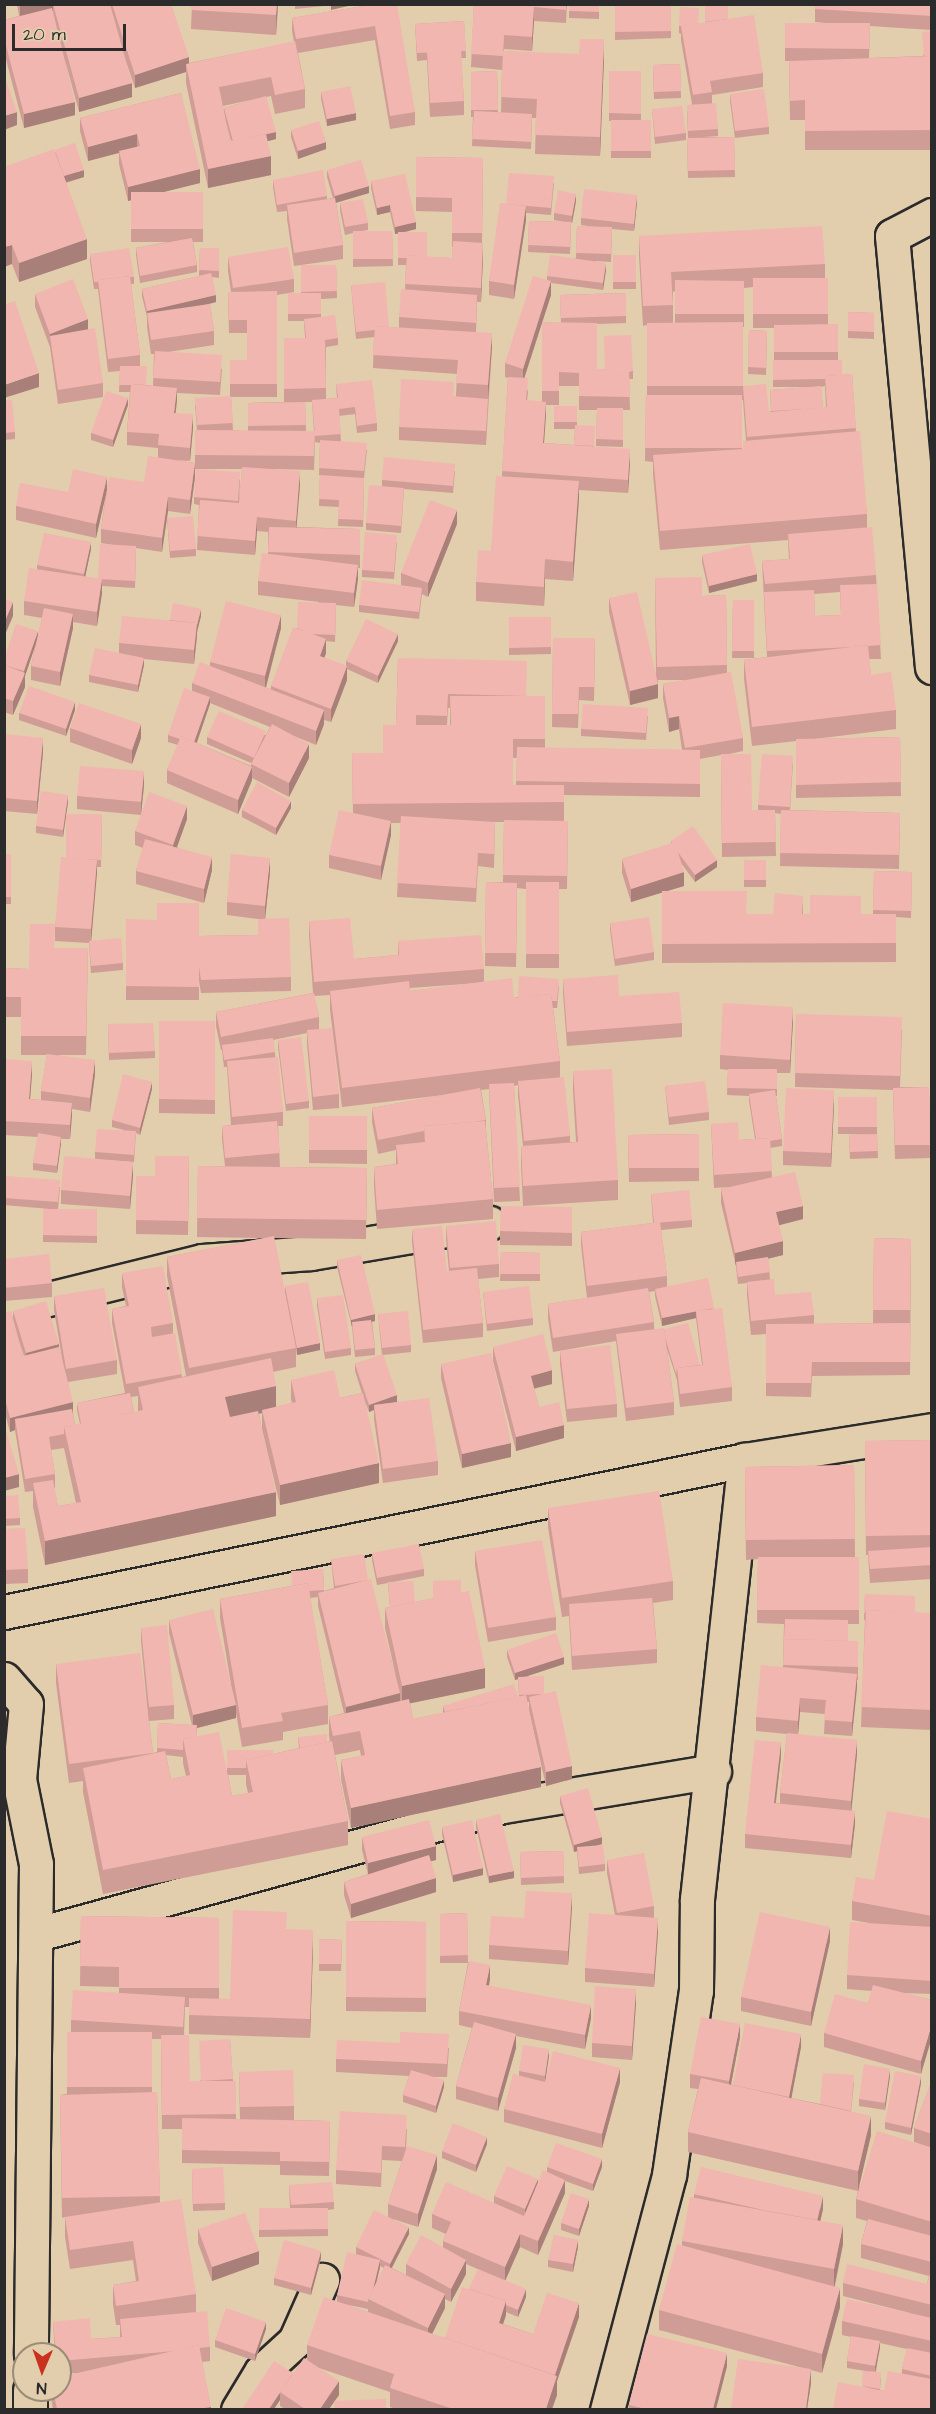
<!DOCTYPE html>
<html>
<head>
<meta charset="utf-8">
<style>
	body { margin:0 }
	#map { position:relative; width:936px; height:2414px; overflow:hidden; background:#e2cdac; font-family:"Architects Daughter",sans-serif }
	div>[style] { position:absolute }
	[style*='--x'] { left:calc(var(--x)*1px); top:calc(var(--y)*1px); width:calc(var(--w)*1px); rotate:calc(var(--a)*1deg) }
	.roads { filter:drop-shadow(2px 0 #2b2b2b) drop-shadow(-2px 0 #2b2b2b) drop-shadow(0 2px #2b2b2b) drop-shadow(0 -2px #2b2b2b) }
	.minor>* { height:33px; margin:-16.5px; padding:0 16.5px; transform-origin:16.5px; border-radius:16.5px; background:#e2cdac }
	.wall>* { inset:0; background:#cf9d96 }
	.shaded-wall>* { inset:0; background:#a97f7a }
	.building>* { inset:0; background:#f1b6af }
	span { translate:-50% -50%; white-space:nowrap; text-align:center; line-height:1.15; -webkit-text-stroke:4.5px #e2cdac; paint-order:stroke }
	.frame { position:absolute; inset:0; border:6px solid #2b2b2b; pointer-events:none }
	.north { position:absolute; left:12px; top:2342px; width:60px; height:60px; box-sizing:border-box; background:#e2cdac; border:2px solid #998c78; border-radius:50%; rotate:182deg; font-size:16px; font-weight:700; line-height:24px; text-align:center; color:#2b2b2b }
	.north::after { content:''; display:block; margin:auto; width:21px; height:27px; background:#c8321e; clip-path:polygon(50% 0,100% 100%,50% 72%,0 100%) }
	.scale { position:absolute; left:12px; top:24px; width:114px; height:27px; box-sizing:border-box; border:3px solid #2b2b2b; border-top:0; padding-left:8px; font-size:18px; line-height:21px; white-space:nowrap; color:#2b2b2b; -webkit-text-stroke:4px #e2cdac; paint-order:stroke }
</style>
</head>
<body>
<div id="map">
	<div class="roads">
		<div class="minor">
			<div style="--x:932;--y:215;--w:45;--a:152.3"></div>
			<div style="--x:892;--y:236;--w:433;--a:84.7"></div>
			<div style="--x:4;--y:1310;--w:204;--a:-13.9"></div>
			<div style="--x:202;--y:1261;--w:109;--a:-4.2"></div>
			<div style="--x:311;--y:1253;--w:181;--a:-9.6"></div>
			<div style="--x:4;--y:1612;--w:756;--a:-11.59"></div>
			<div style="--x:745;--y:1460;--w:189;--a:-9.1"></div>
			<div style="--x:4;--y:1679;--w:33;--a:49"></div>
			<div style="--x:26;--y:1704;--w:75;--a:95.3"></div>
			<div style="--x:19;--y:1779;--w:87;--a:78.7"></div>
			<div style="--x:36;--y:1864;--w:490;--a:90.6"></div>
			<div style="--x:38;--y:1934;--w:482;--a:-15.4"></div>
			<div style="--x:503;--y:1806;--w:214;--a:-9.4"></div>
			<div style="--x:30;--y:2410;--w:20;--a:-90"></div>
			<div style="--x:238;--y:2410;--w:44;--a:-58.8"></div>
			<div style="--x:261;--y:2372;--w:46;--a:-42.4"></div>
			<div style="--x:295;--y:2341;--w:67;--a:-66.1"></div>
			<div style="--x:607;--y:2410;--w:243;--a:-75.2"></div>
			<div style="--x:669;--y:2175;--w:186;--a:-81.7"></div>
			<div style="--x:696;--y:1991;--w:92;--a:-89.4"></div>
			<div style="--x:697;--y:1899;--w:442;--a:-83.8"></div>
		</div>
	</div>
	<div class="wall">
		<div style="clip-path:polygon(evenodd,17px 4px,171px 4px,189px 63px,294px 42px,292px 31px,292px 18px,375px 4px,415px 112px,415px 125px,390px 129px,375px 40px,298px 53px,305px 89px,305px 108px,275px 114px,271px 96px,266px 97px,276px 139px,267px 141px,271px 175px,208px 188px,186px 83px,186px 72px,135px 88px,123px 53px,132px 97px,79px 112px,65px 60px,75px 115px,24px 128px,4px 52px,4px 20px,19px 16px,17px 4px,259px 98px,224px 108px,224px 113px,223px 106px,259px 98px,17px 4px,226px 122px,231px 141px,230px 141px,226px 122px)"></div>
		<div style="clip-path:polygon(192px 4px,278px 4px,276px 35px,191px 29px)"></div>
		<div style="clip-path:polygon(295px 4px,324px 4px,324px 6px,295px 9px)"></div>
		<div style="clip-path:polygon(474px 4px,567px 4px,566px 23px,534px 21px,532px 51px,504px 49px,504px 51px,604px 59px,600px 156px,535px 154px,536px 118px,532px 118px,531px 149px,472px 146px,473px 117px,471px 117px,471px 72px,497px 71px,498px 112px,501px 113px,502px 70px,471px 67px)"></div>
		<div style="clip-path:polygon(569px 4px,599px 4px,599px 19px,569px 18px)"></div>
		<div style="clip-path:polygon(705px 4px,728px 19px,763px 73px,763px 87px,712px 95px,712px 103px,718px 129px,718px 136px,704px 137px,734px 137px,735px 177px,688px 178px,687px 138px,688px 138px,687px 112px,692px 104px,681px 40px,681px 34px,679px 33px,679px 26px,705px 23px)"></div>
		<div style="clip-path:polygon(815px 4px,932px 4px,932px 30px,870px 26px,869px 58px,923px 56px,932px 31px,932px 150px,805px 150px,805px 120px,790px 120px,789px 61px,785px 61px,785px 23px,826px 23px,815px 22px)"></div>
		<div style="clip-path:polygon(671px 5px,671px 38px,615px 40px,615px 6px)"></div>
		<div style="clip-path:polygon(464px 21px,466px 58px,461px 58px,464px 101px,464px 115px,430px 117px,427px 60px,417px 61px,415px 24px)"></div>
		<div style="clip-path:polygon(680px 64px,681px 98px,654px 99px,653px 65px)"></div>
		<div style="clip-path:polygon(609px 71px,641px 71px,641px 120px,651px 120px,651px 158px,611px 158px,611px 121px,609px 121px)"></div>
		<div style="clip-path:polygon(321px 92px,356px 120px,327px 126px,321px 99px)"></div>
		<div style="clip-path:polygon(181px 93px,200px 183px,162px 192px,203px 192px,203px 242px,193px 242px,197px 265px,197px 272px,140px 283px,136px 255px,136px 248px,168px 242px,131px 242px,131px 200px,128px 201px,119px 164px,119px 153px,88px 161px,80px 131px,80px 118px)"></div>
		<div style="clip-path:polygon(730px 94px,769px 127px,769px 134px,735px 138px,730px 101px)"></div>
		<div style="clip-path:polygon(652px 109px,686px 133px,686px 140px,655px 144px)"></div>
		<div style="clip-path:polygon(291px 130px,326px 149px,298px 159px,291px 137px)"></div>
		<div style="clip-path:polygon(55px 152px,84px 177px,66px 183px,87px 259px,19px 282px,12px 264px,4px 167px)"></div>
		<div style="clip-path:polygon(416px 157px,483px 158px,482px 243px,483px 257px,481px 302px,477px 302px,476px 332px,492px 347px,486px 445px,399px 440px,399px 427px,454px 396px,456px 396px,457px 374px,373px 368px,374px 337px,356px 339px,351px 285px,389px 327px,399px 328px,399px 317px,405px 290px,406px 265px,398px 265px,398px 234px,395px 234px,390px 212px,377px 215px,371px 188px,371px 181px,416px 229px,406px 232px,427px 257px,452px 258px,453px 247px,452px 247px,452px 212px,416px 211px)"></div>
		<div style="clip-path:polygon(evenodd,327px 170px,369px 193px,336px 203px,343px 245px,343px 259px,301px 265px,336px 265px,337px 298px,321px 299px,321px 317px,338px 338px,338px 345px,326px 347px,326px 399px,337px 398px,336px 384px,377px 423px,377px 431px,357px 433px,355px 414px,339px 416px,341px 441px,338px 441px,367px 450px,364px 478px,363px 527px,338px 526px,339px 507px,319px 506px,320px 475px,356px 477px,319px 475px,320px 443px,315px 442px,314px 470px,274px 469px,300px 485px,296px 527px,360px 529px,360px 568px,358px 568px,358px 579px,354px 607px,336px 605px,335px 642px,326px 641px,326px 653px,324px 658px,346px 666px,346px 661px,398px 641px,378px 683px,347px 669px,347px 680px,331px 722px,324px 720px,324px 724px,316px 745px,294px 736px,309px 758px,289px 797px,252px 778px,252px 780px,238px 814px,167px 783px,167px 770px,178px 745px,168px 742px,168px 735px,192px 691px,192px 683px,210px 666px,210px 662px,281px 628px,266px 688px,271px 689px,271px 686px,297px 628px,319px 602px,258px 595px,258px 581px,268px 554px,268px 532px,257px 531px,255px 555px,197px 550px,199px 505px,194px 504px,194px 497px,240px 479px,239px 503px,242px 469px,195px 469px,195px 477px,190px 514px,168px 511px,162px 552px,136px 548px,135px 588px,102px 586px,102px 593px,97px 626px,73px 622px,73px 628px,60px 686px,31px 680px,31px 666px,36px 642px,25px 676px,25px 687px,13px 715px,4px 712px,4px 659px,38px 637px,42px 618px,24px 615px,24px 601px,37px 569px,37px 565px,91px 549px,85px 577px,98px 579px,113px 545px,101px 543px,101px 529px,106px 493px,96px 538px,16px 520px,16px 506px,68px 492px,107px 489px,144px 482px,158px 457px,158px 448px,127px 445px,127px 432px,130px 392px,119px 392px,120px 371px,108px 372px,98px 289px,94px 289px,90px 261px,90px 254px,134px 277px,134px 284px,131px 284px,140px 355px,140px 366px,146px 385px,153px 386px,154px 354px,151px 354px,147px 327px,147px 317px,142px 296px,142px 289px,199px 276px,200px 248px,219px 248px,219px 278px,212px 277px,216px 302px,210px 304px,214px 331px,214px 345px,168px 352px,222px 369px,220px 395px,177px 393px,175px 413px,193px 428px,190px 461px,175px 460px,195px 463px,195px 430px,197px 430px,195px 405px,230px 396px,230px 360px,247px 360px,247px 333px,229px 333px,228px 292px,231px 292px,228px 271px,228px 257px,294px 279px,294px 292px,277px 295px,277px 397px,231px 397px,233px 430px,223px 430px,248px 431px,248px 403px,284px 402px,284px 338px,305px 338px,304px 321px,288px 321px,288px 293px,301px 293px,301px 265px,294px 266px,287px 219px,287px 211px,277px 212px,273px 187px,273px 180px,327px 196px,327px 199px,333px 198px,327px 177px,327px 170px,305px 402px,312px 402px,314px 431px,306px 431px,305px 402px,327px 170px,210px 703px,270px 727px,266px 735px,207px 737px,207px 744px,251px 763px,251px 766px,197px 743px,210px 703px)"></div>
		<div style="clip-path:polygon(554px 183px,551px 215px,526px 213px,526px 220px,514px 299px,489px 295px,489px 281px,506px 204px)"></div>
		<div style="clip-path:polygon(576px 201px,572px 223px,571px 223px,570px 254px,528px 252px,529px 221px,565px 222px,554px 220px,554px 213px)"></div>
		<div style="clip-path:polygon(637px 202px,634px 231px,612px 229px,611px 262px,595px 261px,606px 270px,603px 290px,551px 283px,551px 295px,524px 378px,528px 392px,527px 401px,542px 402px,542px 322px,561px 323px,560px 295px,626px 293px,626px 323px,597px 324px,597px 369px,633px 371px,633px 379px,629px 379px,630px 410px,623px 410px,623px 447px,596px 446px,597px 410px,579px 410px,579px 386px,559px 386px,559px 405px,546px 405px,544px 443px,574px 445px,575px 429px,554px 429px,554px 406px,577px 406px,577px 425px,594px 447px,630px 463px,628px 493px,579px 490px,573px 581px,545px 579px,544px 606px,476px 601px,476px 582px,491px 551px,502px 476px,508px 378px,505px 377px,505px 363px,547px 280px,547px 276px,576px 258px,577px 226px,595px 227px,581px 225px,581px 218px)"></div>
		<div style="clip-path:polygon(340px 203px,368px 223px,368px 230px,362px 231px,392px 231px,393px 266px,353px 267px,353px 233px,345px 235px,340px 210px)"></div>
		<div style="clip-path:polygon(evenodd,639px 236px,825px 264px,825px 278px,828px 278px,828px 325px,838px 324px,838px 360px,842px 375px,852px 374px,856px 432px,867px 514px,867px 528px,876px 575px,881px 659px,869px 659px,871px 675px,896px 710px,896px 729px,814px 739px,900px 737px,901px 796px,796px 798px,796px 741px,752px 746px,744px 679px,744px 660px,767px 657px,762px 561px,789px 559px,788px 540px,660px 550px,653px 474px,653px 462px,645px 461px,646px 395px,647px 395px,647px 325px,643px 326px,639px 256px,639px 236px,753px 287px,753px 328px,774px 328px,774px 360px,773px 360px,773px 387px,810px 387px,770px 390px,771px 411px,769px 412px,743px 386px,743px 327px,744px 327px,744px 288px,753px 287px,639px 236px,675px 291px,675px 323px,673px 323px,673px 292px,675px 291px,639px 236px,825px 386px,826px 407px,823px 408px,821px 387px,825px 386px,639px 236px,742px 400px,743px 400px,746px 441px,743px 449px,742px 450px,742px 400px,639px 236px,840px 592px,841px 615px,815px 616px,814px 594px,840px 592px)"></div>
		<div style="clip-path:polygon(613px 255px,636px 255px,636px 289px,613px 289px)"></div>
		<div style="clip-path:polygon(35px 294px,88px 329px,103px 383px,103px 397px,58px 404px,50px 347px,35px 307px)"></div>
		<div style="clip-path:polygon(848px 312px,874px 313px,874px 339px,848px 338px)"></div>
		<div style="clip-path:polygon(749px 330px,767px 331px,766px 375px,748px 374px)"></div>
		<div style="clip-path:polygon(4px 401px,15px 432px,15px 439px,4px 440px)"></div>
		<div style="clip-path:polygon(128px 405px,113px 447px,91px 440px,91px 433px)"></div>
		<div style="clip-path:polygon(455px 471px,453px 493px,404px 489px,401px 533px,366px 530px,366px 523px,382px 486px,382px 480px)"></div>
		<div style="clip-path:polygon(167px 518px,196px 549px,196px 556px,170px 558px)"></div>
		<div style="clip-path:polygon(457px 524px,428px 597px,422px 594px,419px 619px,359px 612px,359px 605px,401px 585px,401px 573px)"></div>
		<div style="clip-path:polygon(397px 542px,394px 579px,362px 577px,362px 570px)"></div>
		<div style="clip-path:polygon(702px 555px,757px 581px,709px 593px,702px 562px)"></div>
		<div style="clip-path:polygon(evenodd,655px 578px,702px 596px,726px 595px,727px 673px,743px 738px,743px 751px,729px 754px,752px 810px,758px 810px,758px 805px,793px 763px,790px 810px,900px 813px,899px 869px,780px 866px,781px 814px,775px 813px,776px 856px,722px 857px,721px 755px,700px 759px,700px 797px,564px 795px,564px 821px,568px 821px,567px 889px,559px 889px,559px 968px,526px 968px,526px 889px,517px 888px,516px 967px,485px 966px,486px 882px,503px 882px,504px 822px,495px 822px,494px 868px,478px 866px,476px 902px,397px 897px,401px 823px,391px 823px,391px 835px,381px 880px,329px 868px,329px 855px,353px 813px,352px 753px,383px 753px,396px 725px,398px 658px,527px 696px,545px 696px,545px 748px,682px 750px,679px 729px,669px 732px,663px 698px,663px 684px,687px 680px,658px 680px,658px 698px,630px 705px,609px 612px,609px 598px,656px 676px,655px 578px,448px 708px,450px 708px,450px 725px,447px 725px,448px 708px,655px 578px,513px 758px,517px 758px,516px 785px,513px 785px,513px 758px)"></div>
		<div style="clip-path:polygon(733px 600px,754px 600px,754px 658px,732px 658px)"></div>
		<div style="clip-path:polygon(201px 616px,197px 632px,194px 664px,144px 659px,144px 665px,138px 692px,89px 682px,89px 675px,119px 653px,119px 643px,170px 620px)"></div>
		<div style="clip-path:polygon(509px 617px,551px 617px,551px 654px,509px 655px)"></div>
		<div style="clip-path:polygon(553px 638px,595px 638px,594px 701px,579px 700px,578px 728px,552px 727px)"></div>
		<div style="clip-path:polygon(75px 710px,66px 736px,19px 720px,19px 713px)"></div>
		<div style="clip-path:polygon(648px 716px,646px 740px,581px 736px,581px 729px)"></div>
		<div style="clip-path:polygon(70px 728px,141px 738px,132px 764px,70px 742px)"></div>
		<div style="clip-path:polygon(4px 734px,43px 752px,37px 814px,4px 811px)"></div>
		<div style="clip-path:polygon(144px 785px,141px 815px,77px 809px,77px 796px)"></div>
		<div style="clip-path:polygon(68px 802px,63px 837px,36px 833px,36px 826px)"></div>
		<div style="clip-path:polygon(291px 808px,276px 835px,242px 817px,242px 810px)"></div>
		<div style="clip-path:polygon(102px 814px,101px 867px,97px 867px,91px 941px,123px 963px,123px 970px,91px 973px,89px 943px,55px 941px,55px 927px,66px 858px)"></div>
		<div style="clip-path:polygon(187px 819px,177px 847px,212px 870px,204px 903px,136px 884px,136px 871px,143px 848px,135px 845px,135px 831px)"></div>
		<div style="clip-path:polygon(671px 841px,717px 867px,695px 882px,681px 863px,684px 886px,667px 891px,747px 914px,773px 914px,803px 903px,803px 914px,873px 914px,874px 871px,912px 872px,911px 918px,896px 917px,896px 962px,662px 963px,662px 892px,631px 902px,622px 873px,622px 859px,671px 844px)"></div>
		<div style="clip-path:polygon(4px 854px,11px 854px,11px 904px,4px 904px)"></div>
		<div style="clip-path:polygon(744px 860px,766px 860px,766px 887px,744px 887px)"></div>
		<div style="clip-path:polygon(270px 872px,265px 919px,291px 977px,291px 991px,201px 993px,199px 981px,199px 1000px,126px 1000px,126px 919px,199px 936px,258px 935px,258px 919px,227px 915px,227px 902px)"></div>
		<div style="clip-path:polygon(evenodd,309px 921px,354px 959px,398px 955px,398px 941px,484px 969px,484px 982px,514px 998px,559px 986px,557px 1008px,553px 1008px,560px 1061px,560px 1077px,570px 1136px,570px 1142px,576px 1142px,573px 1091px,573px 1071px,618px 1180px,618px 1200px,523px 1206px,521px 1165px,521px 1146px,523px 1146px,518px 1095px,518px 1085px,514px 1086px,520px 1201px,494px 1202px,489px 1089px,481px 1090px,486px 1120px,486px 1130px,493px 1199px,493px 1219px,377px 1229px,374px 1186px,374px 1167px,396px 1164px,396px 1150px,378px 1154px,372px 1122px,372px 1108px,444px 1095px,342px 1107px,330px 1010px,330px 995px,314px 996px,319px 1017px,319px 1029px,339px 1094px,339px 1108px,313px 1110px,307px 1044px,307px 1033px,273px 1040px,283px 1112px,283px 1126px,278px 1126px,280px 1167px,367px 1168px,366px 1239px,274px 1238px,285px 1293px,285px 1286px,320px 1350px,297px 1355px,296px 1349px,296px 1367px,273px 1372px,276px 1407px,292px 1403px,291px 1399px,291px 1380px,340px 1398px,362px 1393px,355px 1371px,355px 1364px,382px 1355px,378px 1314px,411px 1345px,411px 1352px,383px 1355px,397px 1402px,438px 1461px,438px 1475px,383px 1483px,374px 1419px,374px 1410px,369px 1412px,365px 1401px,379px 1483px,280px 1505px,262px 1429px,262px 1413px,259px 1414px,276px 1516px,45px 1565px,33px 1507px,33px 1491px,25px 1492px,15px 1430px,10px 1432px,4px 1409px,4px 1313px,13px 1317px,13px 1311px,59px 1347px,63px 1364px,54px 1310px,54px 1296px,117px 1360px,117px 1374px,68px 1382px,75px 1425px,80px 1424px,77px 1410px,77px 1403px,125px 1393px,112px 1323px,112px 1309px,126px 1306px,122px 1287px,122px 1273px,173px 1323px,173px 1333px,182px 1377px,186px 1376px,167px 1276px,167px 1257px,265px 1238px,197px 1237px,198px 1166px,225px 1166px,222px 1139px,222px 1126px,231px 1125px,227px 1067px,224px 1067px,222px 1050px,221px 1050px,216px 1026px,216px 1012px,313px 993px,309px 935px,309px 921px,479px 983px,410px 991px,410px 988px,479px 983px,309px 921px,14px 1324px,19px 1341px,24px 1356px,23px 1356px,14px 1324px,309px 921px,138px 1396px,138px 1412px,134px 1412px,131px 1397px,138px 1396px,309px 921px,64px 1448px,76px 1503px,58px 1506px,54px 1488px,55px 1488px,55px 1474px,51px 1450px,64px 1448px)"></div>
		<div style="clip-path:polygon(610px 923px,654px 952px,654px 960px,615px 966px,610px 930px)"></div>
		<div style="clip-path:polygon(54px 948px,88px 948px,86px 1055px,58px 1055px,95px 1074px,90px 1112px,72px 1109px,70px 1139px,61px 1139px,57px 1173px,33px 1170px,33px 1163px,38px 1137px,4px 1135px,4px 1059px,32px 1074px,30px 1099px,41px 1100px,41px 1091px,47px 1055px,21px 1055px,21px 1017px,4px 1017px,4px 968px,29px 969px)"></div>
		<div style="clip-path:polygon(563px 979px,619px 996px,682px 1023px,682px 1037px,567px 1046px,563px 993px)"></div>
		<div style="clip-path:polygon(796px 1014px,902px 1030px,900px 1087px,929px 1087px,930px 1158px,895px 1159px,893px 1090px,795px 1087px)"></div>
		<div style="clip-path:polygon(159px 1021px,215px 1021px,215px 1114px,159px 1113px)"></div>
		<div style="clip-path:polygon(793px 1021px,790px 1073px,777px 1073px,777px 1096px,776px 1096px,782px 1139px,782px 1146px,770px 1148px,772px 1178px,803px 1219px,779px 1225px,783px 1255px,768px 1259px,770px 1279px,775px 1295px,814px 1315px,814px 1324px,873px 1323px,874px 1238px,911px 1239px,910px 1375px,812px 1376px,811px 1397px,766px 1396px,766px 1334px,751px 1335px,747px 1295px,747px 1283px,738px 1284px,736px 1266px,721px 1203px,721px 1189px,731px 1187px,714px 1188px,711px 1124px,739px 1140px,755px 1139px,749px 1101px,749px 1096px,727px 1095px,728px 1070px,720px 1069px,720px 1055px)"></div>
		<div style="clip-path:polygon(108px 1024px,155px 1051px,155px 1058px,109px 1060px)"></div>
		<div style="clip-path:polygon(278px 1040px,309px 1101px,309px 1108px,286px 1111px,278px 1047px)"></div>
		<div style="clip-path:polygon(665px 1086px,709px 1112px,709px 1120px,669px 1125px)"></div>
		<div style="clip-path:polygon(152px 1089px,140px 1135px,136px 1133px,134px 1162px,107px 1160px,133px 1176px,130px 1209px,61px 1204px,61px 1190px,95px 1159px,95px 1152px,124px 1130px,112px 1127px,112px 1120px)"></div>
		<div style="clip-path:polygon(838px 1097px,877px 1097px,877px 1134px,878px 1158px,850px 1159px,849px 1135px,874px 1134px,838px 1134px)"></div>
		<div style="clip-path:polygon(834px 1104px,831px 1167px,783px 1165px,783px 1151px)"></div>
		<div style="clip-path:polygon(309px 1116px,367px 1116px,367px 1164px,309px 1163px)"></div>
		<div style="clip-path:polygon(699px 1134px,699px 1181px,629px 1182px,628px 1135px)"></div>
		<div style="clip-path:polygon(189px 1156px,188px 1235px,136px 1234px,136px 1176px,155px 1176px)"></div>
		<div style="clip-path:polygon(4px 1176px,60px 1187px,58px 1209px,97px 1209px,97px 1243px,43px 1242px,43px 1209px,50px 1209px,4px 1205px)"></div>
		<div style="clip-path:polygon(evenodd,651px 1194px,692px 1220px,692px 1227px,661px 1230px,667px 1276px,667px 1287px,714px 1309px,732px 1387px,732px 1401px,680px 1407px,677px 1380px,667px 1349px,674px 1402px,674px 1415px,626px 1421px,616px 1341px,553px 1352px,548px 1318px,548px 1304px,587px 1298px,581px 1245px,581px 1232px,653px 1223px,651px 1194px,655px 1291px,655px 1296px,662px 1326px,696px 1318px,702px 1365px,700px 1365px,664px 1329px,654px 1329px,654px 1322px,649px 1292px,655px 1291px)"></div>
		<div style="clip-path:polygon(572px 1207px,572px 1246px,500px 1245px,500px 1231px)"></div>
		<div style="clip-path:polygon(446px 1226px,499px 1264px,499px 1277px,478px 1279px,483px 1323px,483px 1337px,423px 1343px,412px 1242px,412px 1229px,447px 1271px,449px 1271px,446px 1239px)"></div>
		<div style="clip-path:polygon(501px 1252px,540px 1253px,540px 1281px,500px 1281px)"></div>
		<div style="clip-path:polygon(4px 1259px,52px 1283px,52px 1297px,4px 1301px)"></div>
		<div style="clip-path:polygon(337px 1260px,375px 1321px,372px 1322px,375px 1348px,375px 1355px,355px 1357px,352px 1327px,337px 1267px)"></div>
		<div style="clip-path:polygon(483px 1292px,533px 1318px,533px 1325px,487px 1331px)"></div>
		<div style="clip-path:polygon(317px 1298px,351px 1348px,351px 1355px,325px 1359px,317px 1305px)"></div>
		<div style="clip-path:polygon(493px 1347px,552px 1384px,534px 1389px,539px 1407px,564px 1438px,516px 1451px,493px 1361px)"></div>
		<div style="clip-path:polygon(560px 1351px,617px 1404px,617px 1417px,567px 1422px,560px 1364px)"></div>
		<div style="clip-path:polygon(441px 1364px,511px 1457px,462px 1468px,441px 1378px)"></div>
		<div style="clip-path:polygon(932px 1440px,932px 1579px,870px 1583px,868px 1555px,866px 1555px,865px 1441px)"></div>
		<div style="clip-path:polygon(854px 1465px,855px 1557px,859px 1557px,859px 1624px,848px 1624px,848px 1641px,858px 1641px,858px 1680px,857px 1680px,852px 1736px,824px 1734px,825px 1714px,800px 1712px,798px 1734px,857px 1754px,851px 1810px,855px 1824px,851px 1858px,745px 1848px,745px 1834px,781px 1756px,776px 1803px,780px 1803px,780px 1793px,787px 1734px,756px 1731px,756px 1717px,783px 1667px,784px 1624px,757px 1623px,758px 1559px,746px 1560px,745px 1467px)"></div>
		<div style="clip-path:polygon(4px 1496px,20px 1518px,20px 1525px,4px 1526px)"></div>
		<div style="clip-path:polygon(548px 1508px,673px 1581px,673px 1600px,653px 1603px,657px 1649px,657px 1663px,572px 1670px,569px 1616px,562px 1617px,548px 1527px)"></div>
		<div style="clip-path:polygon(4px 1529px,28px 1569px,28px 1583px,4px 1584px)"></div>
		<div style="clip-path:polygon(475px 1551px,556px 1617px,556px 1630px,488px 1642px,475px 1565px)"></div>
		<div style="clip-path:polygon(evenodd,372px 1553px,424px 1569px,424px 1576px,393px 1582px,415px 1602px,461px 1593px,485px 1688px,410px 1703px,413px 1719px,443px 1713px,443px 1706px,519px 1697px,518px 1679px,515px 1680px,507px 1657px,507px 1650px,564px 1664px,528px 1676px,544px 1694px,572px 1779px,546px 1786px,529px 1711px,529px 1702px,527px 1702px,541px 1787px,351px 1828px,341px 1779px,341px 1760px,361px 1756px,360px 1750px,335px 1755px,348px 1821px,348px 1845px,103px 1894px,83px 1792px,83px 1781px,69px 1783px,56px 1683px,56px 1664px,148px 1716px,141px 1641px,141px 1628px,174px 1705px,174px 1719px,149px 1721px,153px 1753px,157px 1752px,158px 1723px,192px 1725px,169px 1633px,169px 1620px,231px 1684px,220px 1618px,220px 1599px,291px 1586px,323px 1569px,324px 1591px,334px 1588px,331px 1559px,368px 1580px,396px 1676px,385px 1628px,385px 1608px,390px 1607px,388px 1583px,377px 1585px,372px 1560px,372px 1553px,318px 1597px,318px 1606px,344px 1713px,329px 1717px,329px 1736px,330px 1741px,327px 1742px,298px 1737px,299px 1748px,273px 1754px,227px 1750px,227px 1773px,196px 1737px,197px 1728px,236px 1718px,236px 1713px,242px 1747px,283px 1740px,283px 1732px,328px 1724px,328px 1705px,310px 1598px,318px 1597px,372px 1553px,166px 1755px,183px 1757px,183px 1763px,186px 1776px,171px 1779px,166px 1755px,372px 1553px,228px 1775px,246px 1775px,246px 1784px,248px 1793px,232px 1796px,228px 1775px)"></div>
		<div style="clip-path:polygon(865px 1594px,915px 1613px,932px 1613px,932px 1730px,861px 1727px,865px 1620px,864px 1620px)"></div>
		<div style="clip-path:polygon(560px 1796px,602px 1844px,598px 1845px,605px 1864px,605px 1871px,579px 1874px,577px 1851px,574px 1852px,560px 1803px)"></div>
		<div style="clip-path:polygon(932px 1819px,932px 1994px,903px 1993px,932px 2000px,921px 2074px,824px 2047px,824px 2033px,868px 2003px,872px 1991px,847px 1989px,847px 1975px,869px 1923px,852px 1920px,852px 1901px,874px 1880px)"></div>
		<div style="clip-path:polygon(476px 1820px,514px 1878px,489px 1883px,476px 1827px)"></div>
		<div style="clip-path:polygon(442px 1827px,483px 1875px,453px 1882px,442px 1834px)"></div>
		<div style="clip-path:polygon(362px 1837px,436px 1860px,431px 1861px,436px 1892px,351px 1918px,344px 1895px,344px 1882px,368px 1874px,362px 1850px)"></div>
		<div style="clip-path:polygon(563px 1851px,564px 1883px,521px 1885px,520px 1852px)"></div>
		<div style="clip-path:polygon(607px 1860px,654px 1906px,654px 1918px,658px 1932px,654px 1987px,585px 1982px,585px 1968px,615px 1915px,607px 1873px)"></div>
		<div style="clip-path:polygon(572px 1907px,568px 1965px,489px 1959px,489px 1945px,524px 1918px)"></div>
		<div style="clip-path:polygon(467px 1913px,468px 1962px,490px 1979px,489px 1986px,591px 2018px,585px 2049px,516px 2036px,516px 2048px,498px 2111px,456px 2099px,456px 2086px,472px 2028px,459px 2025px,459px 2011px,468px 1963px,440px 1963px,440px 1914px)"></div>
		<div style="clip-path:polygon(81px 1916px,219px 1918px,219px 1999px,230px 1999px,287px 1929px,313px 1949px,310px 2038px,189px 2034px,189px 2007px,185px 2007px,184px 2035px,190px 2081px,200px 2081px,230px 2039px,233px 2081px,236px 2081px,236px 2119px,240px 2119px,239px 2072px,294px 2106px,294px 2120px,330px 2121px,329px 2176px,280px 2175px,280px 2165px,182px 2163px,182px 2129px,162px 2129px,161px 2039px,152px 2039px,152px 2092px,157px 2092px,160px 2202px,196px 2294px,196px 2312px,210px 2347px,210px 2361px,202px 2362px,211px 2409px,53px 2409px,51px 2398px,51px 2390px,60px 2390px,76px 2373px,60px 2374px,60px 2354px,55px 2354px,53px 2322px,91px 2339px,120px 2337px,120px 2325px,116px 2325px,113px 2304px,113px 2285px,136px 2281px,133px 2260px,70px 2269px,65px 2237px,65px 2217px,62px 2218px,60px 2095px,67px 2094px,67px 2032px,71px 2032px,71px 2020px,119px 1993px,119px 1987px,80px 1986px)"></div>
		<div style="clip-path:polygon(346px 1921px,426px 1922px,426px 2012px,346px 2011px)"></div>
		<div style="clip-path:polygon(319px 1939px,342px 1940px,341px 1971px,319px 1971px)"></div>
		<div style="clip-path:polygon(830px 1941px,811px 2026px,741px 2011px,741px 1997px)"></div>
		<div style="clip-path:polygon(636px 2003px,632px 2060px,592px 2057px,592px 2043px)"></div>
		<div style="clip-path:polygon(evenodd,740px 2037px,731px 2084px,733px 2085px,801px 2047px,791px 2098px,820px 2104px,854px 2082px,851px 2112px,871px 2135px,859px 2187px,932px 2148px,932px 2409px,862px 2386px,866px 2371px,847px 2368px,847px 2361px,851px 2337px,842px 2335px,842px 2321px,910px 2313px,843px 2296px,843px 2283px,927px 2284px,929px 2276px,861px 2258px,861px 2244px,867px 2221px,856px 2218px,856px 2199px,858px 2191px,688px 2152px,688px 2132px,698px 2089px,690px 2088px,690px 2074px,740px 2037px,880px 2343px,907px 2349px,902px 2369px,902px 2374px,884px 2391px,880px 2390px,881px 2379px,876px 2372px,880px 2343px)"></div>
		<div style="clip-path:polygon(449px 2048px,447px 2077px,433px 2077px,444px 2087px,436px 2113px,403px 2102px,403px 2095px,409px 2076px,336px 2072px,336px 2059px)"></div>
		<div style="clip-path:polygon(549px 2056px,545px 2082px,620px 2082px,602px 2148px,504px 2122px,504px 2109px,519px 2076px,519px 2071px)"></div>
		<div style="clip-path:polygon(890px 2076px,885px 2110px,859px 2106px,859px 2099px)"></div>
		<div style="clip-path:polygon(932px 2080px,932px 2148px,914px 2142px,914px 2128px)"></div>
		<div style="clip-path:polygon(921px 2083px,911px 2135px,885px 2129px,885px 2122px)"></div>
		<div style="clip-path:polygon(evenodd,407px 2129px,406px 2150px,437px 2169px,418px 2227px,393px 2219px,409px 2234px,392px 2268px,406px 2275px,406px 2264px,443px 2247px,443px 2241px,446px 2234px,432px 2228px,432px 2214px,494px 2203px,494px 2196px,538px 2182px,547px 2172px,547px 2167px,602px 2167px,593px 2191px,565px 2181px,565px 2193px,538px 2255px,520px 2247px,505px 2281px,466px 2264px,466px 2274px,451px 2302px,445px 2299px,445px 2308px,432px 2334px,445px 2338px,469px 2289px,526px 2297px,518px 2317px,506px 2312px,506px 2315px,503px 2324px,533px 2334px,579px 2317px,557px 2381px,557px 2395px,552px 2409px,396px 2409px,390px 2407px,390px 2392px,319px 2368px,339px 2395px,329px 2409px,285px 2409px,280px 2406px,280px 2400px,274px 2409px,243px 2409px,243px 2408px,293px 2374px,307px 2360px,307px 2345px,337px 2301px,337px 2295px,356px 2254px,356px 2247px,388px 2217px,388px 2204px,402px 2161px,382px 2160px,381px 2187px,336px 2184px,336px 2170px,407px 2129px,380px 2266px,384px 2268px,376px 2284px,380px 2267px,380px 2266px,407px 2129px,344px 2304px,368px 2309px,368px 2312px,344px 2304px)"></div>
		<div style="clip-path:polygon(487px 2144px,476px 2172px,442px 2158px,442px 2151px)"></div>
		<div style="clip-path:polygon(192px 2169px,225px 2203px,225px 2210px,193px 2211px)"></div>
		<div style="clip-path:polygon(289px 2185px,334px 2202px,334px 2209px,328px 2210px,328px 2236px,259px 2237px,259px 2208px,290px 2208px)"></div>
		<div style="clip-path:polygon(694px 2194px,823px 2209px,820px 2221px,843px 2244px,835px 2286px,840px 2307px,822px 2373px,811px 2370px,811px 2383px,807px 2409px,731px 2409px,803px 2368px,659px 2330px,659px 2310px,682px 2246px,682px 2241px,694px 2197px)"></div>
		<div style="clip-path:polygon(589px 2206px,579px 2236px,561px 2230px,561px 2223px)"></div>
		<div style="clip-path:polygon(198px 2229px,259px 2264px,212px 2281px,198px 2243px)"></div>
		<div style="clip-path:polygon(578px 2247px,573px 2272px,548px 2267px,548px 2260px)"></div>
		<div style="clip-path:polygon(321px 2258px,311px 2295px,274px 2285px,274px 2278px)"></div>
		<div style="clip-path:polygon(266px 2329px,255px 2361px,215px 2347px,215px 2340px)"></div>
		<div style="clip-path:polygon(727px 2366px,716px 2409px,629px 2409px,629px 2405px)"></div>
	</div>
	<div class="shaded-wall">
		<div style="clip-path:polygon(22px 4px,53px 4px,53px 11px,20px 19px,20px 5px)"></div>
		<div style="clip-path:polygon(277px 4px,278px 4px,276px 35px,276px 15px)"></div>
		<div style="clip-path:polygon(331px 4px,357px 4px,331px 10px)"></div>
		<div style="clip-path:polygon(534px 7px,534px 21px,532px 51px,532px 37px)"></div>
		<div style="clip-path:polygon(604px 39px,604px 59px,600px 156px,600px 137px)"></div>
		<div style="clip-path:polygon(189px 57px,189px 70px,186px 64px,186px 72px,135px 88px,135px 75px)"></div>
		<div style="clip-path:polygon(132px 83px,132px 97px,79px 112px,79px 98px)"></div>
		<div style="clip-path:polygon(75px 102px,75px 115px,24px 128px,24px 114px)"></div>
		<div style="clip-path:polygon(17px 112px,17px 125px,4px 130px,4px 116px)"></div>
		<div style="clip-path:polygon(356px 113px,356px 120px,327px 126px,327px 119px)"></div>
		<div style="clip-path:polygon(276px 132px,276px 139px,234px 150px,234px 143px)"></div>
		<div style="clip-path:polygon(137px 134px,137px 148px,88px 161px,88px 147px)"></div>
		<div style="clip-path:polygon(326px 142px,326px 149px,298px 159px,298px 151px)"></div>
		<div style="clip-path:polygon(271px 156px,271px 175px,208px 188px,208px 169px)"></div>
		<div style="clip-path:polygon(200px 169px,200px 183px,128px 201px,128px 187px)"></div>
		<div style="clip-path:polygon(84px 170px,84px 177px,63px 183px,63px 176px)"></div>
		<div style="clip-path:polygon(369px 186px,369px 193px,335px 203px,335px 196px)"></div>
		<div style="clip-path:polygon(576px 194px,576px 201px,572px 223px,572px 216px)"></div>
		<div style="clip-path:polygon(637px 195px,637px 202px,634px 231px,634px 224px)"></div>
		<div style="clip-path:polygon(390px 205px,390px 212px,377px 215px,377px 208px)"></div>
		<div style="clip-path:polygon(526px 206px,526px 220px,514px 299px,514px 285px)"></div>
		<div style="clip-path:polygon(416px 222px,416px 229px,395px 234px,395px 227px)"></div>
		<div style="clip-path:polygon(87px 239px,87px 259px,19px 282px,19px 263px)"></div>
		<div style="clip-path:polygon(483px 243px,483px 257px,481px 302px,481px 288px)"></div>
		<div style="clip-path:polygon(12px 245px,12px 264px,4px 267px,4px 247px)"></div>
		<div style="clip-path:polygon(606px 263px,606px 270px,603px 290px,603px 283px)"></div>
		<div style="clip-path:polygon(551px 281px,551px 295px,523px 382px,523px 369px)"></div>
		<div style="clip-path:polygon(216px 295px,216px 302px,148px 318px,147px 311px)"></div>
		<div style="clip-path:polygon(88px 319px,88px 332px,50px 336px,50px 334px)"></div>
		<div style="clip-path:polygon(492px 333px,492px 347px,488px 399px,488px 385px)"></div>
		<div style="clip-path:polygon(39px 373px,39px 387px,4px 398px,4px 385px)"></div>
		<div style="clip-path:polygon(177px 388px,177px 401px,174px 427px,174px 413px)"></div>
		<div style="clip-path:polygon(128px 398px,128px 405px,113px 447px,113px 440px)"></div>
		<div style="clip-path:polygon(546px 402px,546px 415px,543px 457px,543px 443px)"></div>
		<div style="clip-path:polygon(193px 414px,193px 428px,190px 461px,190px 448px)"></div>
		<div style="clip-path:polygon(630px 449px,630px 463px,628px 493px,628px 480px)"></div>
		<div style="clip-path:polygon(195px 463px,195px 477px,190px 514px,190px 500px)"></div>
		<div style="clip-path:polygon(300px 471px,300px 485px,296px 534px,296px 521px)"></div>
		<div style="clip-path:polygon(107px 477px,107px 490px,96px 538px,96px 524px)"></div>
		<div style="clip-path:polygon(579px 481px,579px 500px,573px 581px,573px 562px)"></div>
		<div style="clip-path:polygon(168px 497px,168px 511px,162px 552px,162px 538px)"></div>
		<div style="clip-path:polygon(457px 510px,457px 524px,428px 597px,428px 583px)"></div>
		<div style="clip-path:polygon(257px 517px,257px 531px,255px 555px,255px 541px)"></div>
		<div style="clip-path:polygon(91px 542px,91px 549px,84px 582px,84px 574px)"></div>
		<div style="clip-path:polygon(545px 559px,545px 579px,544px 606px,544px 587px)"></div>
		<div style="clip-path:polygon(358px 565px,358px 579px,354px 607px,354px 593px)"></div>
		<div style="clip-path:polygon(757px 574px,757px 581px,709px 593px,709px 586px)"></div>
		<div style="clip-path:polygon(102px 579px,102px 593px,97px 626px,97px 612px)"></div>
		<div style="clip-path:polygon(13px 602px,13px 616px,4px 637px,4px 623px)"></div>
		<div style="clip-path:polygon(201px 609px,201px 616px,197px 632px,197px 625px)"></div>
		<div style="clip-path:polygon(73px 614px,73px 628px,60px 686px,60px 672px)"></div>
		<div style="clip-path:polygon(281px 615px,281px 628px,265px 690px,265px 676px)"></div>
		<div style="clip-path:polygon(197px 623px,197px 636px,194px 664px,194px 650px)"></div>
		<div style="clip-path:polygon(38px 631px,38px 638px,25px 676px,25px 687px,13px 715px,13px 701px,24px 676px,24px 671px)"></div>
		<div style="clip-path:polygon(398px 634px,398px 641px,378px 683px,378px 676px)"></div>
		<div style="clip-path:polygon(326px 639px,326px 653px,320px 670px,320px 656px)"></div>
		<div style="clip-path:polygon(144px 658px,144px 665px,138px 692px,138px 685px)"></div>
		<div style="clip-path:polygon(347px 666px,347px 680px,331px 722px,331px 709px)"></div>
		<div style="clip-path:polygon(658px 684px,658px 698px,630px 705px,630px 691px)"></div>
		<div style="clip-path:polygon(210px 697px,210px 704px,194px 750px,194px 743px)"></div>
		<div style="clip-path:polygon(75px 702px,75px 710px,66px 736px,66px 729px)"></div>
		<div style="clip-path:polygon(324px 710px,324px 724px,316px 745px,316px 731px)"></div>
		<div style="clip-path:polygon(679px 716px,679px 729px,669px 732px,669px 718px)"></div>
		<div style="clip-path:polygon(141px 724px,141px 738px,132px 764px,132px 750px)"></div>
		<div style="clip-path:polygon(43px 738px,43px 752px,37px 814px,37px 801px)"></div>
		<div style="clip-path:polygon(309px 744px,309px 758px,289px 797px,289px 783px)"></div>
		<div style="clip-path:polygon(252px 767px,252px 780px,238px 814px,238px 800px)"></div>
		<div style="clip-path:polygon(144px 771px,144px 785px,141px 815px,141px 802px)"></div>
		<div style="clip-path:polygon(68px 795px,68px 802px,63px 837px,63px 830px)"></div>
		<div style="clip-path:polygon(291px 801px,291px 808px,276px 835px,276px 828px)"></div>
		<div style="clip-path:polygon(187px 806px,187px 819px,173px 858px,173px 845px)"></div>
		<div style="clip-path:polygon(391px 821px,391px 835px,381px 880px,381px 866px)"></div>
		<div style="clip-path:polygon(212px 857px,212px 870px,204px 903px,204px 889px)"></div>
		<div style="clip-path:polygon(270px 858px,270px 872px,265px 920px,265px 906px)"></div>
		<div style="clip-path:polygon(97px 860px,97px 873px,91px 943px,91px 929px)"></div>
		<div style="clip-path:polygon(717px 860px,717px 867px,695px 882px,695px 875px)"></div>
		<div style="clip-path:polygon(684px 872px,684px 886px,631px 902px,631px 889px)"></div>
		<div style="clip-path:polygon(793px 1007px,793px 1021px,790px 1073px,790px 1060px)"></div>
		<div style="clip-path:polygon(95px 1060px,95px 1074px,90px 1112px,90px 1098px)"></div>
		<div style="clip-path:polygon(32px 1061px,32px 1074px,29px 1113px,29px 1099px)"></div>
		<div style="clip-path:polygon(152px 1082px,152px 1089px,140px 1135px,140px 1128px)"></div>
		<div style="clip-path:polygon(834px 1090px,834px 1104px,831px 1167px,831px 1153px)"></div>
		<div style="clip-path:polygon(72px 1103px,72px 1116px,70px 1139px,70px 1125px)"></div>
		<div style="clip-path:polygon(61px 1137px,61px 1144px,57px 1173px,57px 1166px)"></div>
		<div style="clip-path:polygon(133px 1162px,133px 1176px,130px 1209px,130px 1196px)"></div>
		<div style="clip-path:polygon(803px 1206px,803px 1219px,776px 1226px,776px 1212px)"></div>
		<div style="clip-path:polygon(783px 1241px,783px 1255px,737px 1266px,736px 1262px,735px 1266px,735px 1253px)"></div>
		<div style="clip-path:polygon(696px 1311px,696px 1318px,662px 1326px,662px 1318px)"></div>
		<div style="clip-path:polygon(375px 1314px,375px 1321px,352px 1326px,352px 1322px,351px 1327px,351px 1320px)"></div>
		<div style="clip-path:polygon(320px 1343px,320px 1350px,297px 1355px,297px 1348px)"></div>
		<div style="clip-path:polygon(59px 1344px,59px 1351px,26px 1360px,26px 1353px)"></div>
		<div style="clip-path:polygon(552px 1370px,552px 1384px,531px 1389px,531px 1376px)"></div>
		<div style="clip-path:polygon(276px 1386px,276px 1410px,262px 1410px,262px 1413px,225px 1421px,225px 1397px)"></div>
		<div style="clip-path:polygon(397px 1395px,397px 1402px,374px 1405px,374px 1410px,369px 1412px,369px 1405px)"></div>
		<div style="clip-path:polygon(73px 1402px,73px 1415px,15px 1419px,15px 1430px,10px 1432px,10px 1418px)"></div>
		<div style="clip-path:polygon(564px 1425px,564px 1438px,516px 1451px,516px 1437px)"></div>
		<div style="clip-path:polygon(511px 1443px,511px 1457px,462px 1468px,462px 1454px)"></div>
		<div style="clip-path:polygon(379px 1463px,379px 1483px,280px 1505px,280px 1485px)"></div>
		<div style="clip-path:polygon(19px 1474px,19px 1487px,4px 1491px,4px 1478px)"></div>
		<div style="clip-path:polygon(276px 1492px,276px 1516px,45px 1565px,45px 1541px)"></div>
		<div style="clip-path:polygon(564px 1657px,564px 1664px,515px 1680px,515px 1673px)"></div>
		<div style="clip-path:polygon(485px 1668px,485px 1688px,402px 1705px,402px 1686px)"></div>
		<div style="clip-path:polygon(857px 1674px,857px 1688px,852px 1736px,852px 1722px)"></div>
		<div style="clip-path:polygon(400px 1693px,400px 1707px,346px 1720px,346px 1707px)"></div>
		<div style="clip-path:polygon(800px 1698px,800px 1712px,798px 1735px,798px 1721px)"></div>
		<div style="clip-path:polygon(236px 1705px,236px 1718px,193px 1729px,193px 1715px)"></div>
		<div style="clip-path:polygon(857px 1740px,857px 1754px,851px 1815px,851px 1801px)"></div>
		<div style="clip-path:polygon(781px 1742px,781px 1756px,774px 1816px,774px 1803px)"></div>
		<div style="clip-path:polygon(572px 1766px,572px 1779px,546px 1786px,546px 1772px)"></div>
		<div style="clip-path:polygon(541px 1767px,541px 1787px,351px 1828px,351px 1808px)"></div>
		<div style="clip-path:polygon(855px 1811px,855px 1824px,851px 1858px,851px 1845px)"></div>
		<div style="clip-path:polygon(602px 1837px,602px 1844px,574px 1852px,574px 1845px)"></div>
		<div style="clip-path:polygon(436px 1846px,436px 1860px,368px 1877px,368px 1863px)"></div>
		<div style="clip-path:polygon(483px 1868px,483px 1875px,453px 1882px,453px 1875px)"></div>
		<div style="clip-path:polygon(514px 1871px,514px 1878px,489px 1883px,489px 1876px)"></div>
		<div style="clip-path:polygon(436px 1878px,436px 1892px,351px 1918px,351px 1904px)"></div>
		<div style="clip-path:polygon(572px 1893px,572px 1907px,568px 1965px,568px 1951px)"></div>
		<div style="clip-path:polygon(658px 1918px,658px 1932px,654px 1987px,654px 1974px)"></div>
		<div style="clip-path:polygon(830px 1927px,830px 1941px,811px 2026px,811px 2012px)"></div>
		<div style="clip-path:polygon(313px 1930px,313px 1949px,310px 2038px,310px 2019px)"></div>
		<div style="clip-path:polygon(490px 1965px,490px 1979px,486px 1999px,486px 1985px)"></div>
		<div style="clip-path:polygon(636px 1989px,636px 2003px,632px 2060px,632px 2046px)"></div>
		<div style="clip-path:polygon(591px 2005px,591px 2018px,585px 2049px,585px 2035px)"></div>
		<div style="clip-path:polygon(932px 2023px,932px 2037px,921px 2074px,921px 2061px)"></div>
		<div style="clip-path:polygon(740px 2024px,740px 2037px,729px 2095px,729px 2081px)"></div>
		<div style="clip-path:polygon(516px 2034px,516px 2048px,498px 2111px,498px 2098px)"></div>
		<div style="clip-path:polygon(801px 2034px,801px 2047px,789px 2111px,789px 2097px)"></div>
		<div style="clip-path:polygon(549px 2049px,549px 2056px,545px 2083px,545px 2076px)"></div>
		<div style="clip-path:polygon(620px 2068px,620px 2082px,602px 2148px,602px 2134px)"></div>
		<div style="clip-path:polygon(890px 2069px,890px 2076px,885px 2110px,885px 2103px)"></div>
		<div style="clip-path:polygon(921px 2076px,921px 2083px,911px 2135px,911px 2128px)"></div>
		<div style="clip-path:polygon(444px 2080px,444px 2087px,436px 2113px,436px 2106px)"></div>
		<div style="clip-path:polygon(871px 2116px,871px 2135px,858px 2191px,858px 2171px)"></div>
		<div style="clip-path:polygon(487px 2137px,487px 2144px,476px 2172px,476px 2165px)"></div>
		<div style="clip-path:polygon(437px 2155px,437px 2169px,418px 2227px,418px 2214px)"></div>
		<div style="clip-path:polygon(602px 2159px,602px 2167px,593px 2191px,593px 2184px)"></div>
		<div style="clip-path:polygon(538px 2179px,538px 2186px,525px 2216px,525px 2209px)"></div>
		<div style="clip-path:polygon(565px 2180px,565px 2193px,538px 2255px,538px 2241px)"></div>
		<div style="clip-path:polygon(823px 2196px,823px 2209px,817px 2236px,817px 2223px)"></div>
		<div style="clip-path:polygon(589px 2199px,589px 2206px,579px 2236px,579px 2229px)"></div>
		<div style="clip-path:polygon(843px 2225px,843px 2244px,834px 2288px,834px 2269px)"></div>
		<div style="clip-path:polygon(409px 2227px,409px 2234px,390px 2271px,390px 2264px)"></div>
		<div style="clip-path:polygon(520px 2234px,520px 2247px,505px 2281px,505px 2267px)"></div>
		<div style="clip-path:polygon(578px 2240px,578px 2247px,573px 2272px,573px 2264px)"></div>
		<div style="clip-path:polygon(259px 2251px,259px 2264px,212px 2281px,212px 2267px)"></div>
		<div style="clip-path:polygon(321px 2251px,321px 2258px,311px 2295px,311px 2288px)"></div>
		<div style="clip-path:polygon(380px 2260px,380px 2267px,372px 2301px,370px 2300px)"></div>
		<div style="clip-path:polygon(466px 2260px,466px 2274px,451px 2302px,451px 2289px)"></div>
		<div style="clip-path:polygon(840px 2288px,840px 2307px,822px 2373px,822px 2354px)"></div>
		<div style="clip-path:polygon(526px 2289px,526px 2297px,518px 2317px,518px 2310px)"></div>
		<div style="clip-path:polygon(445px 2294px,445px 2308px,428px 2342px,428px 2328px)"></div>
		<div style="clip-path:polygon(506px 2301px,506px 2315px,499px 2336px,499px 2323px)"></div>
		<div style="clip-path:polygon(579px 2303px,579px 2317px,557px 2381px,557px 2395px,552px 2409px,546px 2409px,554px 2377px)"></div>
		<div style="clip-path:polygon(266px 2322px,266px 2329px,255px 2361px,255px 2354px)"></div>
		<div style="clip-path:polygon(880px 2341px,880px 2348px,875px 2373px,875px 2366px)"></div>
		<div style="clip-path:polygon(727px 2353px,727px 2366px,716px 2409px,713px 2409px)"></div>
		<div style="clip-path:polygon(811px 2369px,811px 2383px,807px 2409px,806px 2409px)"></div>
		<div style="clip-path:polygon(339px 2381px,339px 2395px,329px 2409px,320px 2409px)"></div>
		<div style="clip-path:polygon(280px 2393px,280px 2400px,274px 2409px,269px 2409px)"></div>
		<div style="clip-path:polygon(211px 2407px,211px 2409px,197px 2409px)"></div>
	</div>
	<div class="building">
		<div style="clip-path:polygon(53px 4px,110px 4px,132px 83px,79px 98px)"></div>
		<div style="clip-path:polygon(112px 4px,171px 4px,189px 57px,135px 75px)"></div>
		<div style="clip-path:polygon(192px 4px,277px 4px,276px 15px,191px 10px)"></div>
		<div style="clip-path:polygon(375px 4px,397px 4px,415px 112px,390px 116px,375px 26px,296px 39px,292px 18px)"></div>
		<div style="clip-path:polygon(474px 4px,566px 4px,566px 10px,534px 7px,532px 37px,504px 35px,503px 56px,471px 54px)"></div>
		<div style="clip-path:polygon(569px 4px,599px 4px,599px 12px,569px 11px)"></div>
		<div style="clip-path:polygon(705px 4px,728px 4px,728px 19px,705px 22px)"></div>
		<div style="clip-path:polygon(815px 4px,932px 4px,932px 16px,815px 9px)"></div>
		<div style="clip-path:polygon(671px 5px,671px 31px,615px 32px,615px 6px)"></div>
		<div style="clip-path:polygon(680px 7px,699px 8px,698px 24px,679px 26px)"></div>
		<div style="clip-path:polygon(52px 8px,75px 102px,24px 114px,4px 38px,4px 20px)"></div>
		<div style="clip-path:polygon(754px 15px,763px 73px,710px 81px,712px 92px,693px 95px,681px 26px)"></div>
		<div style="clip-path:polygon(464px 21px,466px 51px,417px 53px,415px 24px)"></div>
		<div style="clip-path:polygon(785px 23px,870px 23px,869px 49px,785px 48px)"></div>
		<div style="clip-path:polygon(932px 31px,932px 56px,924px 56px,922px 32px)"></div>
		<div style="clip-path:polygon(580px 39px,604px 39px,600px 137px,535px 135px,537px 99px,501px 97px,503px 51px,579px 54px)"></div>
		<div style="clip-path:polygon(295px 41px,305px 89px,275px 95px,271px 77px,219px 87px,230px 141px,266px 134px,271px 156px,208px 169px,186px 64px)"></div>
		<div style="clip-path:polygon(461px 50px,464px 101px,430px 103px,427px 52px)"></div>
		<div style="clip-path:polygon(932px 56px,932px 130px,805px 131px,805px 100px,790px 101px,789px 61px)"></div>
		<div style="clip-path:polygon(680px 64px,681px 91px,654px 92px,653px 65px)"></div>
		<div style="clip-path:polygon(497px 71px,498px 110px,471px 110px,471px 72px)"></div>
		<div style="clip-path:polygon(609px 71px,641px 71px,641px 114px,609px 113px)"></div>
		<div style="clip-path:polygon(4px 75px,17px 112px,4px 116px)"></div>
		<div style="clip-path:polygon(350px 86px,356px 113px,327px 119px,321px 92px)"></div>
		<div style="clip-path:polygon(764px 89px,769px 127px,735px 131px,730px 94px)"></div>
		<div style="clip-path:polygon(181px 93px,200px 169px,128px 187px,119px 151px,140px 146px,137px 134px,88px 147px,80px 118px)"></div>
		<div style="clip-path:polygon(266px 96px,276px 132px,233px 141px,224px 108px)"></div>
		<div style="clip-path:polygon(716px 103px,718px 129px,688px 131px,687px 105px)"></div>
		<div style="clip-path:polygon(682px 106px,686px 133px,655px 137px,652px 109px)"></div>
		<div style="clip-path:polygon(474px 111px,532px 114px,531px 142px,472px 139px)"></div>
		<div style="clip-path:polygon(611px 120px,651px 120px,651px 151px,611px 151px)"></div>
		<div style="clip-path:polygon(319px 121px,326px 142px,298px 151px,291px 130px)"></div>
		<div style="clip-path:polygon(734px 137px,735px 170px,688px 171px,687px 138px)"></div>
		<div style="clip-path:polygon(75px 143px,84px 170px,64px 176px,55px 150px)"></div>
		<div style="clip-path:polygon(54px 149px,87px 239px,19px 263px,12px 245px,4px 247px,4px 167px)"></div>
		<div style="clip-path:polygon(416px 157px,483px 158px,482px 233px,452px 233px,452px 198px,416px 197px)"></div>
		<div style="clip-path:polygon(361px 160px,369px 186px,335px 196px,327px 170px)"></div>
		<div style="clip-path:polygon(323px 170px,327px 196px,277px 205px,273px 180px)"></div>
		<div style="clip-path:polygon(509px 173px,554px 176px,551px 208px,506px 204px)"></div>
		<div style="clip-path:polygon(405px 174px,416px 222px,395px 227px,390px 205px,377px 208px,371px 181px)"></div>
		<div style="clip-path:polygon(584px 189px,637px 195px,634px 224px,581px 218px)"></div>
		<div style="clip-path:polygon(558px 190px,576px 194px,572px 216px,554px 213px)"></div>
		<div style="clip-path:polygon(131px 192px,203px 192px,203px 229px,131px 229px)"></div>
		<div style="clip-path:polygon(335px 198px,343px 245px,294px 253px,287px 205px)"></div>
		<div style="clip-path:polygon(363px 199px,368px 223px,345px 227px,340px 203px)"></div>
		<div style="clip-path:polygon(500px 203px,526px 206px,514px 285px,489px 281px)"></div>
		<div style="clip-path:polygon(529px 221px,571px 222px,570px 247px,528px 245px)"></div>
		<div style="clip-path:polygon(577px 226px,612px 227px,611px 254px,576px 253px)"></div>
		<div style="clip-path:polygon(822px 226px,825px 264px,671px 272px,673px 305px,643px 306px,639px 236px)"></div>
		<div style="clip-path:polygon(353px 231px,392px 231px,393px 259px,353px 259px)"></div>
		<div style="clip-path:polygon(398px 232px,427px 232px,427px 257px,407px 255px,407px 258px,398px 258px)"></div>
		<div style="clip-path:polygon(192px 238px,197px 265px,140px 276px,136px 248px)"></div>
		<div style="clip-path:polygon(453px 241px,483px 243px,481px 288px,405px 284px,407px 255px,452px 258px)"></div>
		<div style="clip-path:polygon(288px 247px,294px 279px,233px 288px,228px 257px)"></div>
		<div style="clip-path:polygon(129px 248px,134px 277px,130px 277px,130px 276px,98px 280px,98px 282px,94px 282px,90px 254px)"></div>
		<div style="clip-path:polygon(200px 248px,219px 248px,219px 271px,199px 270px)"></div>
		<div style="clip-path:polygon(550px 255px,606px 263px,603px 283px,547px 276px)"></div>
		<div style="clip-path:polygon(613px 255px,636px 255px,636px 282px,613px 282px)"></div>
		<div style="clip-path:polygon(301px 265px,336px 265px,337px 291px,301px 292px)"></div>
		<div style="clip-path:polygon(211px 273px,216px 295px,147px 311px,142px 289px)"></div>
		<div style="clip-path:polygon(130px 276px,140px 355px,108px 359px,98px 280px)"></div>
		<div style="clip-path:polygon(533px 276px,551px 281px,523px 369px,505px 363px)"></div>
		<div style="clip-path:polygon(753px 278px,828px 278px,828px 314px,753px 314px)"></div>
		<div style="clip-path:polygon(73px 279px,88px 319px,50px 334px,35px 294px)"></div>
		<div style="clip-path:polygon(675px 280px,744px 281px,744px 314px,675px 314px)"></div>
		<div style="clip-path:polygon(385px 282px,389px 327px,375px 326px,375px 330px,356px 332px,351px 285px)"></div>
		<div style="clip-path:polygon(401px 289px,477px 295px,476px 323px,399px 317px)"></div>
		<div style="clip-path:polygon(277px 291px,277px 384px,230px 384px,230px 360px,247px 360px,247px 320px,229px 320px,228px 292px)"></div>
		<div style="clip-path:polygon(288px 293px,321px 293px,321px 314px,288px 314px)"></div>
		<div style="clip-path:polygon(626px 293px,626px 316px,561px 318px,560px 295px)"></div>
		<div style="clip-path:polygon(15px 301px,39px 373px,4px 385px,4px 305px)"></div>
		<div style="clip-path:polygon(210px 304px,214px 331px,151px 340px,147px 313px)"></div>
		<div style="clip-path:polygon(848px 312px,874px 313px,874px 332px,848px 331px)"></div>
		<div style="clip-path:polygon(335px 315px,338px 338px,325px 340px,325px 338px,306px 338px,304px 319px)"></div>
		<div style="clip-path:polygon(542px 322px,597px 323px,597px 369px,629px 370px,630px 397px,579px 396px,579px 373px,559px 372px,559px 391px,542px 391px)"></div>
		<div style="clip-path:polygon(743px 322px,743px 386px,647px 386px,647px 323px)"></div>
		<div style="clip-path:polygon(838px 324px,838px 352px,774px 352px,774px 325px)"></div>
		<div style="clip-path:polygon(375px 326px,492px 333px,488px 385px,456px 383px,458px 360px,373px 355px)"></div>
		<div style="clip-path:polygon(95px 328px,103px 383px,58px 390px,50px 336px)"></div>
		<div style="clip-path:polygon(749px 330px,767px 331px,766px 368px,748px 367px)"></div>
		<div style="clip-path:polygon(631px 335px,633px 371px,629px 372px,629px 370px,605px 369px,604px 336px)"></div>
		<div style="clip-path:polygon(284px 338px,325px 338px,326px 388px,284px 389px)"></div>
		<div style="clip-path:polygon(155px 351px,222px 355px,220px 382px,153px 378px)"></div>
		<div style="clip-path:polygon(773px 360px,842px 360px,842px 375px,825px 376px,825px 379px,773px 380px)"></div>
		<div style="clip-path:polygon(120px 366px,147px 366px,146px 385px,131px 384px,131px 385px,119px 385px)"></div>
		<div style="clip-path:polygon(852px 374px,856px 428px,747px 437px,743px 386px,766px 384px,769px 412px,827px 407px,825px 376px)"></div>
		<div style="clip-path:polygon(508px 377px,528px 378px,526px 400px,546px 402px,543px 443px,630px 449px,628px 480px,502px 471px)"></div>
		<div style="clip-path:polygon(401px 379px,454px 382px,453px 396px,488px 399px,486px 431px,399px 427px)"></div>
		<div style="clip-path:polygon(372px 380px,377px 423px,357px 426px,355px 407px,339px 409px,341px 434px,315px 436px,312px 400px,338px 398px,336px 384px)"></div>
		<div style="clip-path:polygon(131px 384px,177px 388px,174px 413px,193px 414px,190px 448px,158px 445px,159px 434px,127px 432px)"></div>
		<div style="clip-path:polygon(821px 386px,823px 408px,771px 411px,770px 390px)"></div>
		<div style="clip-path:polygon(106px 391px,128px 398px,113px 440px,91px 433px)"></div>
		<div style="clip-path:polygon(646px 395px,742px 395px,742px 448px,645px 448px)"></div>
		<div style="clip-path:polygon(231px 396px,233px 423px,197px 425px,195px 398px)"></div>
		<div style="clip-path:polygon(12px 400px,15px 432px,4px 433px,4px 401px)"></div>
		<div style="clip-path:polygon(305px 402px,306px 425px,248px 426px,248px 403px)"></div>
		<div style="clip-path:polygon(554px 406px,577px 406px,577px 422px,554px 422px)"></div>
		<div style="clip-path:polygon(597px 408px,623px 408px,623px 440px,596px 439px)"></div>
		<div style="clip-path:polygon(575px 425px,595px 426px,594px 446px,574px 445px)"></div>
		<div style="clip-path:polygon(195px 430px,315px 431px,314px 456px,195px 455px)"></div>
		<div style="clip-path:polygon(860px 431px,867px 514px,660px 531px,653px 455px,743px 449px,743px 441px)"></div>
		<div style="clip-path:polygon(320px 440px,367px 443px,364px 471px,319px 468px)"></div>
		<div style="clip-path:polygon(148px 456px,195px 463px,190px 500px,168px 497px,162px 538px,101px 529px,109px 477px,144px 482px)"></div>
		<div style="clip-path:polygon(384px 457px,455px 464px,453px 486px,382px 480px)"></div>
		<div style="clip-path:polygon(242px 467px,300px 471px,296px 521px,257px 517px,255px 541px,197px 536px,200px 500px,239px 503px)"></div>
		<div style="clip-path:polygon(73px 469px,107px 477px,96px 524px,16px 506px,20px 483px,68px 492px)"></div>
		<div style="clip-path:polygon(196px 469px,240px 472px,238px 501px,194px 497px)"></div>
		<div style="clip-path:polygon(320px 475px,364px 478px,363px 520px,338px 519px,339px 500px,319px 499px)"></div>
		<div style="clip-path:polygon(496px 476px,579px 481px,573px 562px,545px 559px,544px 587px,476px 582px,478px 550px,491px 551px)"></div>
		<div style="clip-path:polygon(369px 485px,404px 488px,401px 526px,366px 523px)"></div>
		<div style="clip-path:polygon(430px 500px,457px 510px,428px 583px,401px 573px)"></div>
		<div style="clip-path:polygon(193px 516px,196px 549px,170px 551px,167px 518px)"></div>
		<div style="clip-path:polygon(269px 527px,360px 529px,360px 555px,268px 552px)"></div>
		<div style="clip-path:polygon(872px 527px,876px 575px,765px 584px,762px 561px,790px 559px,788px 534px)"></div>
		<div style="clip-path:polygon(365px 532px,397px 535px,394px 572px,362px 570px)"></div>
		<div style="clip-path:polygon(44px 533px,91px 542px,84px 574px,37px 565px)"></div>
		<div style="clip-path:polygon(100px 544px,136px 546px,135px 581px,98px 579px)"></div>
		<div style="clip-path:polygon(750px 544px,757px 574px,709px 586px,702px 555px)"></div>
		<div style="clip-path:polygon(262px 553px,358px 565px,354px 593px,258px 581px)"></div>
		<div style="clip-path:polygon(29px 568px,102px 579px,97px 612px,24px 601px)"></div>
		<div style="clip-path:polygon(702px 577px,702px 596px,726px 595px,727px 665px,657px 667px,655px 578px)"></div>
		<div style="clip-path:polygon(362px 580px,422px 588px,419px 612px,359px 605px)"></div>
		<div style="clip-path:polygon(877px 584px,881px 645px,868px 646px,868px 645px,853px 647px,767px 651px,764px 592px,814px 590px,815px 616px,841px 615px,840px 585px)"></div>
		<div style="clip-path:polygon(637px 592px,658px 684px,630px 691px,609px 598px)"></div>
		<div style="clip-path:polygon(4px 599px,13px 602px,4px 623px)"></div>
		<div style="clip-path:polygon(733px 600px,754px 600px,754px 651px,732px 651px)"></div>
		<div style="clip-path:polygon(226px 601px,281px 615px,265px 676px,210px 662px)"></div>
		<div style="clip-path:polygon(298px 602px,336px 603px,335px 635px,311px 634px,297px 628px)"></div>
		<div style="clip-path:polygon(173px 603px,201px 609px,197px 625px,197px 623px,170px 620px)"></div>
		<div style="clip-path:polygon(44px 608px,73px 614px,60px 672px,31px 666px)"></div>
		<div style="clip-path:polygon(122px 616px,197px 623px,194px 650px,119px 643px)"></div>
		<div style="clip-path:polygon(509px 617px,551px 617px,551px 647px,509px 648px)"></div>
		<div style="clip-path:polygon(366px 619px,398px 634px,378px 676px,346px 661px)"></div>
		<div style="clip-path:polygon(16px 624px,38px 631px,24px 671px,4px 665px,4px 659px)"></div>
		<div style="clip-path:polygon(293px 627px,326px 639px,320px 656px,347px 666px,331px 709px,271px 686px)"></div>
		<div style="clip-path:polygon(553px 638px,595px 638px,594px 687px,579px 687px,578px 714px,552px 714px)"></div>
		<div style="clip-path:polygon(868px 645px,871px 675px,891px 672px,896px 710px,752px 727px,744px 660px)"></div>
		<div style="clip-path:polygon(95px 648px,144px 658px,138px 685px,89px 675px)"></div>
		<div style="clip-path:polygon(398px 658px,527px 661px,526px 696px,448px 694px,447px 716px,416px 715px,416px 725px,396px 725px)"></div>
		<div style="clip-path:polygon(200px 662px,324px 710px,316px 731px,192px 683px)"></div>
		<div style="clip-path:polygon(4px 665px,25px 673px,13px 701px,4px 698px)"></div>
		<div style="clip-path:polygon(731px 672px,743px 738px,685px 748px,679px 716px,669px 718px,663px 684px)"></div>
		<div style="clip-path:polygon(29px 686px,75px 702px,66px 729px,19px 713px)"></div>
		<div style="clip-path:polygon(184px 688px,210px 697px,194px 742px,181px 736px,180px 739px,168px 735px)"></div>
		<div style="clip-path:polygon(450px 696px,545px 696px,545px 739px,513px 739px,513px 785px,564px 785px,564px 802px,353px 804px,352px 753px,383px 753px,383px 725px,451px 725px)"></div>
		<div style="clip-path:polygon(79px 703px,141px 724px,132px 750px,70px 728px)"></div>
		<div style="clip-path:polygon(583px 704px,648px 708px,646px 733px,581px 729px)"></div>
		<div style="clip-path:polygon(219px 711px,266px 731px,254px 758px,207px 737px)"></div>
		<div style="clip-path:polygon(272px 724px,309px 744px,289px 783px,251px 764px)"></div>
		<div style="clip-path:polygon(4px 734px,43px 738px,37px 801px,4px 798px)"></div>
		<div style="clip-path:polygon(181px 736px,252px 767px,238px 800px,167px 770px)"></div>
		<div style="clip-path:polygon(900px 737px,901px 782px,796px 785px,796px 739px)"></div>
		<div style="clip-path:polygon(517px 747px,700px 750px,700px 784px,516px 781px)"></div>
		<div style="clip-path:polygon(721px 754px,751px 754px,752px 810px,775px 810px,776px 842px,722px 843px)"></div>
		<div style="clip-path:polygon(762px 754px,793px 756px,790px 807px,758px 805px)"></div>
		<div style="clip-path:polygon(80px 766px,144px 771px,141px 802px,77px 796px)"></div>
		<div style="clip-path:polygon(257px 782px,291px 801px,276px 828px,242px 810px)"></div>
		<div style="clip-path:polygon(41px 791px,68px 795px,63px 830px,36px 826px)"></div>
		<div style="clip-path:polygon(149px 792px,187px 806px,173px 845px,135px 831px)"></div>
		<div style="clip-path:polygon(339px 810px,391px 821px,381px 866px,329px 855px)"></div>
		<div style="clip-path:polygon(781px 810px,900px 813px,899px 855px,780px 853px)"></div>
		<div style="clip-path:polygon(66px 814px,102px 814px,101px 860px,66px 858px)"></div>
		<div style="clip-path:polygon(401px 816px,495px 822px,494px 854px,478px 853px,476px 888px,397px 883px)"></div>
		<div style="clip-path:polygon(504px 820px,568px 821px,567px 876px,503px 875px)"></div>
		<div style="clip-path:polygon(693px 826px,717px 860px,695px 875px,677px 851px,675px 842px,672px 843px,671px 841px)"></div>
		<div style="clip-path:polygon(145px 839px,212px 857px,204px 889px,136px 871px)"></div>
		<div style="clip-path:polygon(675px 842px,684px 872px,631px 889px,622px 859px)"></div>
		<div style="clip-path:polygon(4px 854px,11px 854px,11px 897px,4px 897px)"></div>
		<div style="clip-path:polygon(231px 854px,270px 858px,265px 906px,227px 902px)"></div>
		<div style="clip-path:polygon(61px 857px,97px 860px,91px 929px,55px 927px)"></div>
		<div style="clip-path:polygon(744px 860px,766px 860px,766px 880px,744px 880px)"></div>
		<div style="clip-path:polygon(874px 871px,912px 872px,911px 911px,873px 910px)"></div>
		<div style="clip-path:polygon(486px 882px,517px 883px,516px 953px,485px 953px)"></div>
		<div style="clip-path:polygon(526px 882px,559px 882px,559px 954px,526px 954px)"></div>
		<div style="clip-path:polygon(662px 891px,747px 891px,746px 914px,896px 914px,896px 943px,662px 944px)"></div>
		<div style="clip-path:polygon(775px 893px,803px 896px,802px 914px,773px 914px)"></div>
		<div style="clip-path:polygon(810px 895px,861px 896px,861px 914px,810px 914px)"></div>
		<div style="clip-path:polygon(157px 903px,199px 903px,199px 936px,258px 935px,258px 919px,289px 918px,291px 977px,201px 980px,199px 967px,199px 987px,126px 986px,126px 919px,157px 920px)"></div>
		<div style="clip-path:polygon(649px 917px,654px 952px,615px 959px,610px 923px)"></div>
		<div style="clip-path:polygon(350px 918px,354px 959px,399px 955px,398px 941px,481px 935px,484px 969px,314px 982px,309px 921px)"></div>
		<div style="clip-path:polygon(30px 924px,55px 924px,54px 948px,88px 948px,86px 1036px,21px 1036px,21px 997px,4px 997px,4px 968px,29px 969px)"></div>
		<div style="clip-path:polygon(121px 938px,123px 963px,91px 966px,89px 941px)"></div>
		<div style="clip-path:polygon(618px 975px,619px 996px,679px 992px,682px 1023px,567px 1032px,563px 979px)"></div>
		<div style="clip-path:polygon(519px 976px,559px 979px,557px 1001px,552px 1001px,551px 994px,518px 998px)"></div>
		<div style="clip-path:polygon(512px 978px,514px 998px,551px 994px,560px 1061px,342px 1088px,330px 991px,409px 981px,410px 991px)"></div>
		<div style="clip-path:polygon(314px 993px,319px 1017px,221px 1037px,216px 1012px)"></div>
		<div style="clip-path:polygon(723px 1003px,793px 1007px,790px 1060px,720px 1055px)"></div>
		<div style="clip-path:polygon(796px 1014px,902px 1017px,900px 1076px,795px 1073px)"></div>
		<div style="clip-path:polygon(159px 1021px,215px 1021px,215px 1100px,159px 1099px)"></div>
		<div style="clip-path:polygon(153px 1023px,155px 1051px,109px 1053px,108px 1024px)"></div>
		<div style="clip-path:polygon(332px 1028px,339px 1094px,313px 1097px,307px 1030px)"></div>
		<div style="clip-path:polygon(301px 1037px,309px 1101px,286px 1104px,278px 1040px)"></div>
		<div style="clip-path:polygon(273px 1038px,275px 1052px,224px 1060px,222px 1045px)"></div>
		<div style="clip-path:polygon(47px 1054px,95px 1060px,90px 1098px,41px 1091px)"></div>
		<div style="clip-path:polygon(278px 1057px,283px 1112px,232px 1117px,227px 1061px)"></div>
		<div style="clip-path:polygon(4px 1059px,32px 1061px,29px 1099px,72px 1103px,70px 1125px,4px 1121px)"></div>
		<div style="clip-path:polygon(612px 1069px,618px 1180px,523px 1186px,521px 1146px,578px 1142px,573px 1071px)"></div>
		<div style="clip-path:polygon(728px 1069px,777px 1069px,777px 1089px,727px 1088px)"></div>
		<div style="clip-path:polygon(123px 1074px,152px 1082px,140px 1128px,112px 1120px)"></div>
		<div style="clip-path:polygon(564px 1077px,570px 1136px,524px 1141px,518px 1081px)"></div>
		<div style="clip-path:polygon(705px 1081px,709px 1112px,669px 1117px,665px 1086px)"></div>
		<div style="clip-path:polygon(514px 1083px,520px 1187px,494px 1188px,489px 1084px)"></div>
		<div style="clip-path:polygon(929px 1087px,930px 1145px,895px 1145px,893px 1088px)"></div>
		<div style="clip-path:polygon(480px 1088px,486px 1120px,474px 1122px,424px 1126px,424px 1131px,378px 1140px,372px 1108px)"></div>
		<div style="clip-path:polygon(786px 1088px,834px 1090px,831px 1153px,783px 1151px)"></div>
		<div style="clip-path:polygon(775px 1090px,782px 1139px,770px 1141px,770px 1138px,756px 1139px,749px 1094px)"></div>
		<div style="clip-path:polygon(838px 1097px,877px 1097px,877px 1127px,838px 1127px)"></div>
		<div style="clip-path:polygon(309px 1116px,367px 1116px,367px 1150px,309px 1150px)"></div>
		<div style="clip-path:polygon(277px 1121px,280px 1153px,225px 1158px,222px 1126px)"></div>
		<div style="clip-path:polygon(485px 1121px,493px 1199px,377px 1210px,374px 1167px,398px 1164px,396px 1145px,425px 1142px,424px 1126px)"></div>
		<div style="clip-path:polygon(738px 1122px,739px 1140px,770px 1138px,772px 1171px,714px 1175px,711px 1124px)"></div>
		<div style="clip-path:polygon(97px 1129px,136px 1131px,134px 1155px,95px 1152px)"></div>
		<div style="clip-path:polygon(38px 1133px,61px 1137px,57px 1166px,33px 1163px)"></div>
		<div style="clip-path:polygon(699px 1134px,699px 1168px,629px 1168px,628px 1135px)"></div>
		<div style="clip-path:polygon(877px 1134px,878px 1151px,850px 1152px,849px 1135px)"></div>
		<div style="clip-path:polygon(64px 1156px,133px 1162px,130px 1196px,61px 1190px)"></div>
		<div style="clip-path:polygon(155px 1156px,189px 1156px,188px 1221px,136px 1220px,136px 1176px,155px 1176px)"></div>
		<div style="clip-path:polygon(198px 1166px,367px 1168px,366px 1220px,197px 1218px)"></div>
		<div style="clip-path:polygon(795px 1172px,803px 1206px,776px 1212px,783px 1241px,735px 1253px,721px 1189px)"></div>
		<div style="clip-path:polygon(4px 1176px,60px 1180px,58px 1202px,4px 1198px)"></div>
		<div style="clip-path:polygon(689px 1190px,692px 1220px,654px 1223px,651px 1194px)"></div>
		<div style="clip-path:polygon(501px 1206px,572px 1207px,572px 1233px,500px 1231px)"></div>
		<div style="clip-path:polygon(43px 1209px,97px 1209px,97px 1236px,43px 1235px)"></div>
		<div style="clip-path:polygon(496px 1221px,499px 1264px,450px 1268px,446px 1226px)"></div>
		<div style="clip-path:polygon(660px 1222px,667px 1276px,587px 1286px,581px 1232px)"></div>
		<div style="clip-path:polygon(442px 1226px,447px 1271px,477px 1268px,483px 1323px,423px 1330px,412px 1229px)"></div>
		<div style="clip-path:polygon(274px 1236px,296px 1348px,189px 1368px,167px 1257px)"></div>
		<div style="clip-path:polygon(874px 1238px,911px 1239px,910px 1310px,873px 1310px)"></div>
		<div style="clip-path:polygon(501px 1252px,540px 1253px,540px 1274px,500px 1274px)"></div>
		<div style="clip-path:polygon(49px 1254px,52px 1283px,4px 1288px,4px 1259px)"></div>
		<div style="clip-path:polygon(361px 1255px,375px 1314px,351px 1320px,337px 1260px)"></div>
		<div style="clip-path:polygon(768px 1257px,770px 1272px,738px 1277px,736px 1262px)"></div>
		<div style="clip-path:polygon(163px 1266px,173px 1323px,151px 1327px,152px 1337px,175px 1333px,182px 1374px,126px 1384px,112px 1309px,129px 1306px,122px 1273px)"></div>
		<div style="clip-path:polygon(708px 1278px,714px 1308px,662px 1318px,655px 1289px)"></div>
		<div style="clip-path:polygon(774px 1279px,775px 1295px,811px 1292px,814px 1315px,751px 1321px,747px 1282px)"></div>
		<div style="clip-path:polygon(308px 1282px,320px 1343px,297px 1348px,285px 1286px)"></div>
		<div style="clip-path:polygon(529px 1286px,533px 1318px,487px 1324px,483px 1292px)"></div>
		<div style="clip-path:polygon(104px 1288px,117px 1360px,66px 1369px,54px 1296px)"></div>
		<div style="clip-path:polygon(648px 1288px,654px 1322px,553px 1338px,548px 1304px)"></div>
		<div style="clip-path:polygon(343px 1295px,351px 1348px,325px 1352px,317px 1298px)"></div>
		<div style="clip-path:polygon(46px 1301px,59px 1344px,26px 1353px,13px 1311px)"></div>
		<div style="clip-path:polygon(722px 1308px,732px 1387px,680px 1394px,677px 1368px,703px 1365px,696px 1311px)"></div>
		<div style="clip-path:polygon(11px 1311px,23px 1356px,59px 1347px,73px 1402px,10px 1418px,4px 1395px,4px 1313px)"></div>
		<div style="clip-path:polygon(408px 1311px,411px 1345px,382px 1348px,378px 1314px)"></div>
		<div style="clip-path:polygon(371px 1320px,375px 1348px,355px 1350px,352px 1322px)"></div>
		<div style="clip-path:polygon(688px 1323px,700px 1365px,677px 1368px,676px 1374px,665px 1337px,664px 1329px)"></div>
		<div style="clip-path:polygon(910px 1323px,910px 1362px,812px 1362px,811px 1383px,766px 1383px,766px 1324px)"></div>
		<div style="clip-path:polygon(664px 1328px,674px 1402px,626px 1408px,616px 1334px)"></div>
		<div style="clip-path:polygon(543px 1334px,552px 1370px,531px 1376px,539px 1407px,559px 1402px,564px 1425px,516px 1437px,493px 1347px)"></div>
		<div style="clip-path:polygon(610px 1345px,617px 1404px,567px 1409px,560px 1351px)"></div>
		<div style="clip-path:polygon(491px 1353px,511px 1443px,462px 1454px,441px 1364px)"></div>
		<div style="clip-path:polygon(383px 1354px,397px 1395px,369px 1405px,355px 1364px)"></div>
		<div style="clip-path:polygon(271px 1358px,276px 1386px,225px 1397px,230px 1417px,258px 1411px,276px 1492px,45px 1541px,33px 1483px,53px 1480px,58px 1506px,81px 1502px,64px 1427px,143px 1410px,138px 1387px)"></div>
		<div style="clip-path:polygon(334px 1370px,340px 1398px,363px 1393px,379px 1463px,280px 1485px,262px 1410px,296px 1402px,291px 1380px)"></div>
		<div style="clip-path:polygon(130px 1393px,134px 1412px,81px 1424px,77px 1403px)"></div>
		<div style="clip-path:polygon(429px 1398px,438px 1461px,383px 1469px,374px 1405px)"></div>
		<div style="clip-path:polygon(72px 1409px,75px 1425px,64px 1427px,64px 1434px,49px 1437px,55px 1474px,25px 1479px,15px 1419px)"></div>
		<div style="clip-path:polygon(4px 1424px,19px 1474px,4px 1478px)"></div>
		<div style="clip-path:polygon(932px 1440px,932px 1535px,866px 1536px,865px 1441px)"></div>
		<div style="clip-path:polygon(854px 1465px,855px 1539px,746px 1540px,745px 1467px)"></div>
		<div style="clip-path:polygon(659px 1491px,673px 1581px,562px 1598px,548px 1508px)"></div>
		<div style="clip-path:polygon(18px 1495px,20px 1518px,4px 1519px,4px 1496px)"></div>
		<div style="clip-path:polygon(25px 1528px,28px 1569px,4px 1570px,4px 1529px)"></div>
		<div style="clip-path:polygon(542px 1540px,556px 1617px,488px 1628px,475px 1551px)"></div>
		<div style="clip-path:polygon(419px 1544px,424px 1569px,377px 1578px,372px 1553px)"></div>
		<div style="clip-path:polygon(932px 1547px,932px 1565px,870px 1569px,868px 1551px)"></div>
		<div style="clip-path:polygon(364px 1554px,368px 1580px,335px 1586px,331px 1559px)"></div>
		<div style="clip-path:polygon(758px 1557px,859px 1557px,859px 1610px,757px 1610px)"></div>
		<div style="clip-path:polygon(323px 1569px,324px 1590px,309px 1591px,308px 1583px,292px 1586px,291px 1571px)"></div>
		<div style="clip-path:polygon(371px 1579px,400px 1693px,346px 1707px,318px 1593px)"></div>
		<div style="clip-path:polygon(461px 1580px,461px 1593px,433px 1598px,433px 1581px)"></div>
		<div style="clip-path:polygon(413px 1581px,415px 1602px,390px 1607px,388px 1582px)"></div>
		<div style="clip-path:polygon(308px 1583px,328px 1705px,281px 1713px,283px 1721px,242px 1728px,220px 1599px)"></div>
		<div style="clip-path:polygon(469px 1591px,485px 1668px,402px 1686px,385px 1608px)"></div>
		<div style="clip-path:polygon(865px 1594px,915px 1596px,915px 1613px,866px 1610px,865px 1613px,864px 1613px)"></div>
		<div style="clip-path:polygon(652px 1598px,657px 1649px,572px 1656px,569px 1604px)"></div>
		<div style="clip-path:polygon(213px 1609px,236px 1705px,193px 1715px,169px 1620px)"></div>
		<div style="clip-path:polygon(866px 1610px,932px 1613px,932px 1710px,861px 1707px)"></div>
		<div style="clip-path:polygon(785px 1619px,848px 1620px,848px 1641px,784px 1639px)"></div>
		<div style="clip-path:polygon(167px 1625px,174px 1705px,149px 1707px,141px 1628px)"></div>
		<div style="clip-path:polygon(556px 1633px,564px 1657px,515px 1673px,507px 1650px)"></div>
		<div style="clip-path:polygon(784px 1639px,858px 1641px,858px 1667px,783px 1665px)"></div>
		<div style="clip-path:polygon(140px 1653px,153px 1753px,69px 1764px,56px 1664px)"></div>
		<div style="clip-path:polygon(761px 1665px,857px 1674px,852px 1722px,824px 1720px,826px 1700px,800px 1698px,798px 1721px,756px 1717px)"></div>
		<div style="clip-path:polygon(544px 1676px,544px 1694px,519px 1695px,518px 1677px)"></div>
		<div style="clip-path:polygon(514px 1684px,518px 1697px,445px 1712px,443px 1706px)"></div>
		<div style="clip-path:polygon(556px 1691px,572px 1766px,546px 1772px,529px 1697px)"></div>
		<div style="clip-path:polygon(526px 1695px,541px 1767px,351px 1808px,341px 1760px,365px 1755px,360px 1731px,333px 1736px,329px 1717px,409px 1699px,413px 1719px)"></div>
		<div style="clip-path:polygon(158px 1723px,197px 1725px,196px 1737px,183px 1739px,183px 1750px,157px 1748px)"></div>
		<div style="clip-path:polygon(219px 1732px,232px 1796px,253px 1792px,246px 1760px,332px 1741px,348px 1821px,103px 1870px,83px 1768px,165px 1751px,171px 1779px,190px 1775px,183px 1739px)"></div>
		<div style="clip-path:polygon(787px 1733px,857px 1740px,851px 1801px,780px 1793px)"></div>
		<div style="clip-path:polygon(327px 1734px,327px 1742px,300px 1748px,298px 1737px)"></div>
		<div style="clip-path:polygon(755px 1740px,781px 1742px,774px 1803px,855px 1811px,851px 1845px,745px 1834px)"></div>
		<div style="clip-path:polygon(227px 1750px,273px 1750px,273px 1754px,246px 1760px,246px 1768px,227px 1768px)"></div>
		<div style="clip-path:polygon(588px 1788px,602px 1837px,574px 1845px,560px 1796px)"></div>
		<div style="clip-path:polygon(887px 1811px,932px 1819px,932px 1916px,852px 1901px,856px 1877px,874px 1880px)"></div>
		<div style="clip-path:polygon(500px 1814px,514px 1871px,489px 1876px,476px 1820px)"></div>
		<div style="clip-path:polygon(429px 1820px,436px 1846px,368px 1863px,362px 1837px)"></div>
		<div style="clip-path:polygon(472px 1820px,483px 1868px,453px 1875px,442px 1827px)"></div>
		<div style="clip-path:polygon(603px 1845px,605px 1864px,579px 1867px,577px 1847px)"></div>
		<div style="clip-path:polygon(563px 1851px,564px 1876px,521px 1878px,520px 1852px)"></div>
		<div style="clip-path:polygon(644px 1853px,654px 1906px,617px 1913px,607px 1860px)"></div>
		<div style="clip-path:polygon(429px 1855px,436px 1878px,351px 1904px,344px 1882px)"></div>
		<div style="clip-path:polygon(526px 1891px,572px 1893px,568px 1951px,489px 1945px,491px 1916px,524px 1918px)"></div>
		<div style="clip-path:polygon(233px 1910px,287px 1912px,286px 1929px,313px 1930px,310px 2019px,189px 2015px,189px 1998px,230px 1999px)"></div>
		<div style="clip-path:polygon(760px 1912px,830px 1927px,811px 2012px,741px 1997px)"></div>
		<div style="clip-path:polygon(467px 1913px,468px 1955px,440px 1956px,440px 1914px)"></div>
		<div style="clip-path:polygon(589px 1913px,658px 1918px,654px 1974px,585px 1968px)"></div>
		<div style="clip-path:polygon(81px 1916px,219px 1918px,219px 1988px,119px 1988px,119px 1967px,80px 1966px)"></div>
		<div style="clip-path:polygon(346px 1921px,426px 1922px,426px 1998px,346px 1997px)"></div>
		<div style="clip-path:polygon(850px 1922px,932px 1927px,932px 1981px,847px 1975px)"></div>
		<div style="clip-path:polygon(319px 1939px,342px 1940px,341px 1964px,319px 1964px)"></div>
		<div style="clip-path:polygon(469px 1961px,490px 1965px,486px 1985px,591px 2005px,585px 2035px,459px 2011px)"></div>
		<div style="clip-path:polygon(873px 1985px,932px 2000px,932px 2023px,921px 2061px,824px 2033px,835px 1994px,868px 2003px)"></div>
		<div style="clip-path:polygon(595px 1986px,636px 1989px,632px 2046px,592px 2043px)"></div>
		<div style="clip-path:polygon(73px 1990px,185px 1997px,183px 2027px,71px 2020px)"></div>
		<div style="clip-path:polygon(701px 2017px,740px 2024px,729px 2081px,690px 2074px)"></div>
		<div style="clip-path:polygon(474px 2022px,516px 2034px,498px 2098px,456px 2086px)"></div>
		<div style="clip-path:polygon(745px 2023px,801px 2034px,789px 2097px,733px 2085px)"></div>
		<div style="clip-path:polygon(67px 2032px,152px 2032px,152px 2087px,67px 2087px)"></div>
		<div style="clip-path:polygon(400px 2032px,449px 2034px,447px 2064px,336px 2059px,337px 2040px,400px 2043px)"></div>
		<div style="clip-path:polygon(161px 2035px,189px 2035px,190px 2081px,236px 2081px,236px 2114px,162px 2115px)"></div>
		<div style="clip-path:polygon(230px 2039px,233px 2079px,201px 2081px,199px 2041px)"></div>
		<div style="clip-path:polygon(523px 2045px,549px 2049px,545px 2076px,519px 2071px)"></div>
		<div style="clip-path:polygon(553px 2051px,620px 2068px,602px 2134px,504px 2109px,513px 2074px,545px 2082px)"></div>
		<div style="clip-path:polygon(864px 2064px,890px 2069px,885px 2103px,859px 2099px)"></div>
		<div style="clip-path:polygon(293px 2070px,294px 2106px,240px 2107px,239px 2072px)"></div>
		<div style="clip-path:polygon(411px 2070px,444px 2080px,436px 2106px,403px 2095px)"></div>
		<div style="clip-path:polygon(895px 2071px,921px 2076px,911px 2128px,885px 2122px)"></div>
		<div style="clip-path:polygon(823px 2073px,854px 2075px,851px 2111px,820px 2104px)"></div>
		<div style="clip-path:polygon(701px 2078px,871px 2116px,858px 2171px,688px 2132px)"></div>
		<div style="clip-path:polygon(932px 2080px,932px 2134px,914px 2128px)"></div>
		<div style="clip-path:polygon(157px 2092px,160px 2196px,62px 2198px,60px 2095px)"></div>
		<div style="clip-path:polygon(340px 2111px,407px 2115px,405px 2147px,382px 2146px,381px 2173px,336px 2170px)"></div>
		<div style="clip-path:polygon(182px 2118px,330px 2121px,329px 2162px,280px 2161px,280px 2152px,182px 2150px)"></div>
		<div style="clip-path:polygon(453px 2123px,487px 2137px,476px 2165px,442px 2151px)"></div>
		<div style="clip-path:polygon(877px 2131px,932px 2148px,932px 2222px,856px 2199px)"></div>
		<div style="clip-path:polygon(556px 2143px,602px 2159px,593px 2184px,547px 2167px)"></div>
		<div style="clip-path:polygon(407px 2146px,437px 2155px,418px 2214px,388px 2204px)"></div>
		<div style="clip-path:polygon(507px 2166px,538px 2179px,525px 2209px,494px 2196px)"></div>
		<div style="clip-path:polygon(223px 2167px,225px 2203px,193px 2204px,192px 2169px)"></div>
		<div style="clip-path:polygon(701px 2167px,823px 2196px,817px 2220px,763px 2210px,694px 2194px)"></div>
		<div style="clip-path:polygon(543px 2170px,565px 2180px,538px 2241px,520px 2234px,505px 2267px,443px 2241px,451px 2222px,432px 2214px,446px 2182px,524px 2216px)"></div>
		<div style="clip-path:polygon(332px 2182px,334px 2202px,291px 2205px,289px 2185px)"></div>
		<div style="clip-path:polygon(571px 2193px,589px 2199px,579px 2229px,561px 2223px)"></div>
		<div style="clip-path:polygon(690px 2197px,843px 2225px,834px 2269px,682px 2241px)"></div>
		<div style="clip-path:polygon(181px 2199px,196px 2294px,116px 2306px,113px 2285px,139px 2281px,133px 2241px,70px 2250px,65px 2217px)"></div>
		<div style="clip-path:polygon(259px 2208px,328px 2208px,328px 2229px,259px 2230px)"></div>
		<div style="clip-path:polygon(374px 2210px,409px 2227px,390px 2264px,356px 2247px)"></div>
		<div style="clip-path:polygon(245px 2213px,259px 2251px,212px 2267px,198px 2229px)"></div>
		<div style="clip-path:polygon(868px 2219px,932px 2236px,932px 2262px,861px 2244px)"></div>
		<div style="clip-path:polygon(421px 2235px,466px 2260px,451px 2289px,406px 2264px)"></div>
		<div style="clip-path:polygon(554px 2235px,578px 2240px,573px 2264px,548px 2260px)"></div>
		<div style="clip-path:polygon(284px 2240px,321px 2251px,311px 2288px,274px 2278px)"></div>
		<div style="clip-path:polygon(677px 2244px,840px 2288px,822px 2354px,659px 2310px)"></div>
		<div style="clip-path:polygon(347px 2252px,380px 2260px,373px 2290px,368px 2299px,368px 2302px,337px 2295px)"></div>
		<div style="clip-path:polygon(847px 2264px,927px 2284px,932px 2268px,932px 2305px,843px 2283px)"></div>
		<div style="clip-path:polygon(385px 2265px,445px 2294px,428px 2328px,368px 2299px)"></div>
		<div style="clip-path:polygon(478px 2269px,526px 2289px,518px 2310px,506px 2305px,506px 2301px,469px 2289px)"></div>
		<div style="clip-path:polygon(462px 2287px,506px 2301px,499px 2323px,533px 2334px,547px 2293px,579px 2303px,555px 2375px,445px 2338px)"></div>
		<div style="clip-path:polygon(324px 2297px,557px 2376px,546px 2409px,453px 2409px,390px 2388px,394px 2374px,307px 2345px)"></div>
		<div style="clip-path:polygon(847px 2299px,932px 2318px,932px 2341px,842px 2321px)"></div>
		<div style="clip-path:polygon(226px 2308px,266px 2322px,255px 2354px,215px 2340px)"></div>
		<div style="clip-path:polygon(207px 2311px,210px 2347px,199px 2348px,199px 2345px,175px 2351px,60px 2361px,60px 2354px,56px 2354px,53px 2322px,90px 2318px,91px 2339px,122px 2337px,120px 2319px)"></div>
		<div style="clip-path:polygon(647px 2334px,727px 2353px,713px 2409px,646px 2409px,629px 2405px)"></div>
		<div style="clip-path:polygon(851px 2336px,880px 2341px,875px 2366px,847px 2361px)"></div>
		<div style="clip-path:polygon(199px 2345px,211px 2407px,197px 2409px,57px 2409px,53px 2390px,60px 2390px,60px 2377px)"></div>
		<div style="clip-path:polygon(907px 2348px,932px 2353px,932px 2376px,902px 2369px)"></div>
		<div style="clip-path:polygon(304px 2358px,339px 2381px,320px 2409px,305px 2409px,280px 2392px)"></div>
		<div style="clip-path:polygon(738px 2359px,811px 2369px,806px 2409px,731px 2409px)"></div>
		<div style="clip-path:polygon(274px 2361px,293px 2373px,269px 2409px,244px 2409px,243px 2408px)"></div>
		<div style="clip-path:polygon(863px 2371px,881px 2372px,880px 2389px,862px 2386px)"></div>
		<div style="clip-path:polygon(888px 2371px,932px 2379px,932px 2409px,833px 2409px,838px 2382px,884px 2391px)"></div>
		<div style="clip-path:polygon(386px 2399px,386px 2409px,335px 2409px,334px 2401px)"></div>
	</div>
	<div class="frame"></div>
	<div class="north">N</div>
	<div class="scale">20 m</div>
</div>
</body>
</html>
